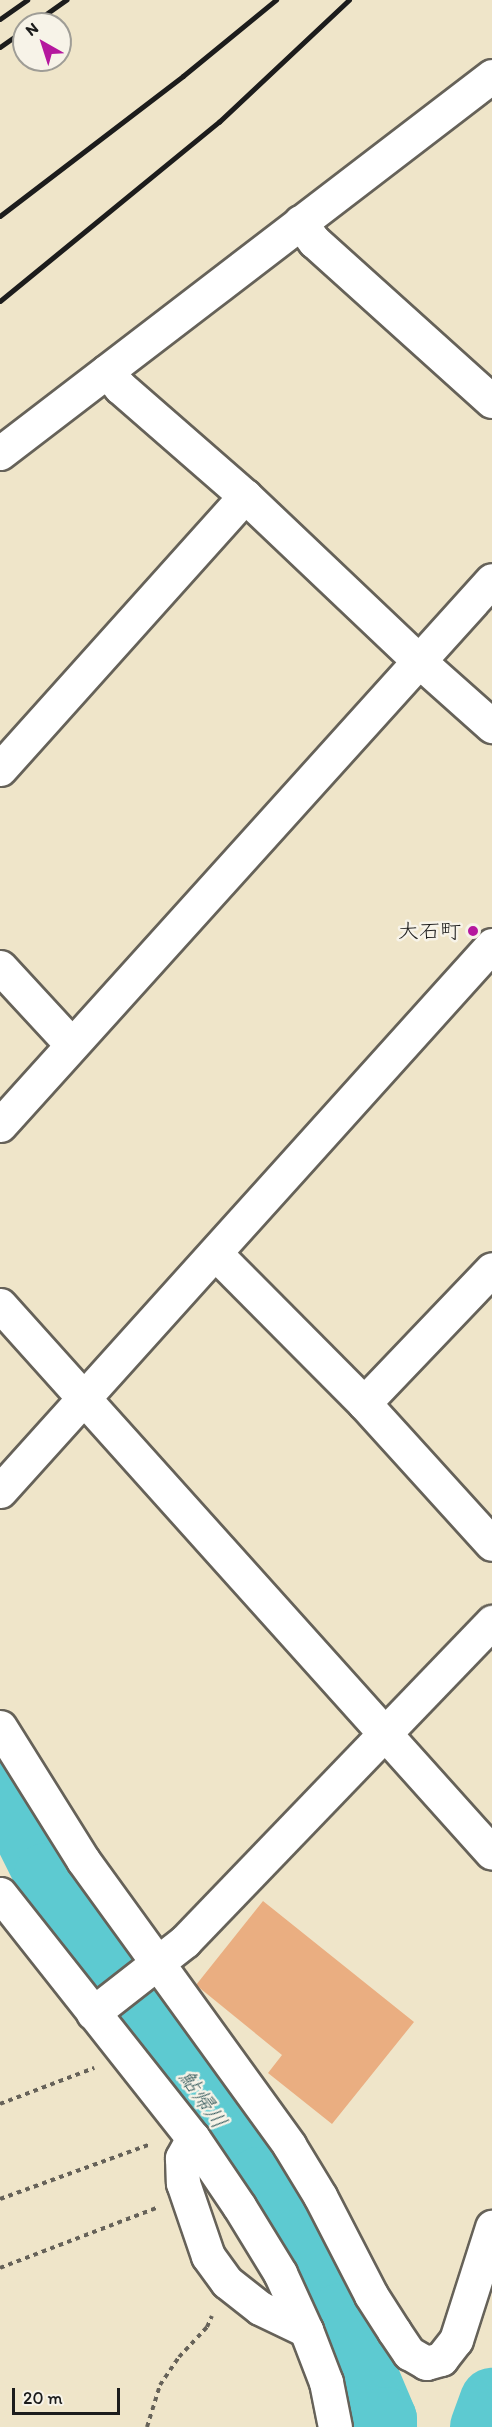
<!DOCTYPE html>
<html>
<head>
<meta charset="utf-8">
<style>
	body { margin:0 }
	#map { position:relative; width:492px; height:2427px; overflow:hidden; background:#efe5c9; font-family:Itim,"Klee One",sans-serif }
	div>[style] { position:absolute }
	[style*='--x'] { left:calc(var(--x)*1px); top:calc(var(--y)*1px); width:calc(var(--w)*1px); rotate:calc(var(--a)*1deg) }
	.river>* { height:64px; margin:-32px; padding:0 32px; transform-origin:32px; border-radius:32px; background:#5dcad1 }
	.building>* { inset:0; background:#eaae81 }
	.path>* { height:4px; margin-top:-2px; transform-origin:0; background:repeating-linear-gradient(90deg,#666259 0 4.5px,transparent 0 9px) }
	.roads { filter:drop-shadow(2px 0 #666259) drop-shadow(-2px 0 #666259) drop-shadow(0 2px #666259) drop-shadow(0 -2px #666259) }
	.minor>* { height:33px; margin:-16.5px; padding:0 16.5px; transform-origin:16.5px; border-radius:16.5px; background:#fff }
	.rail>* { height:4.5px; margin:-2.25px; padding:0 2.25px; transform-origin:2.25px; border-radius:2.25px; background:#1c1c1c }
	.dots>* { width:16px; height:16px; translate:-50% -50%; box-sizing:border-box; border:3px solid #f7f3e8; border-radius:50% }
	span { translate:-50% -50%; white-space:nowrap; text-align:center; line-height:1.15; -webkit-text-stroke:5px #f7f3e8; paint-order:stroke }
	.poi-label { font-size:21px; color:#1c1c1c }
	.right { translate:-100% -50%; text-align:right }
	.water-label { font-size:22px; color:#33595b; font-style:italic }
	.north { position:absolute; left:12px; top:12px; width:60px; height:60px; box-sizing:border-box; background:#f7f3e8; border:2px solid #9f9d96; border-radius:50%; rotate:321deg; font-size:16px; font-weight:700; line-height:24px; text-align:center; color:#1c1c1c }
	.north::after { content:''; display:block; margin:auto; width:21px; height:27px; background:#b5179e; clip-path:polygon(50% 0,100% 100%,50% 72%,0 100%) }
	.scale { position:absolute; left:12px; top:2388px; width:108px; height:27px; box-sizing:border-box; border:3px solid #1c1c1c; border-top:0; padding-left:8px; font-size:18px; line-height:21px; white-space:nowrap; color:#1c1c1c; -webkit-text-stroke:4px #f7f3e8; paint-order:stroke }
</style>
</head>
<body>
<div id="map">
	<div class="river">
		<div style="--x:0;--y:1783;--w:103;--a:63.4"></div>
		<div style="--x:46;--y:1875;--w:186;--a:55.7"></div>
		<div style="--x:151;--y:2029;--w:185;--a:54.2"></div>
		<div style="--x:259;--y:2179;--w:159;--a:58.9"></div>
		<div style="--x:341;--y:2315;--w:113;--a:67.1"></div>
		<div style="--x:385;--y:2419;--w:8;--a:90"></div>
		<div style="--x:482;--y:2427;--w:29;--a:-70"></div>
	</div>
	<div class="building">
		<div style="clip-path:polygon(263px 1901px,414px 2022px,332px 2124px,268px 2073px,282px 2055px,196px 1985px)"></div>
	</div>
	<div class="path">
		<div style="--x:0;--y:2104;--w:101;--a:-21"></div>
		<div style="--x:0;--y:2199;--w:158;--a:-20"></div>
		<div style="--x:0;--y:2268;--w:167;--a:-21"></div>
		<div style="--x:147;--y:2427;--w:44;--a:-72.8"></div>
		<div style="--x:160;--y:2385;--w:34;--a:-56"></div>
		<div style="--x:179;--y:2357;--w:41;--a:-47"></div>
		<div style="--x:207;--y:2327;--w:12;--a:-66"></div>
	</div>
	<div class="roads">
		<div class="minor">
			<div style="--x:300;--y:222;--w:24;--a:54"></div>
			<div style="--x:314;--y:241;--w:239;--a:42"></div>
			<div style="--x:107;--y:371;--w:21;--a:51"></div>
			<div style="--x:120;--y:387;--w:166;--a:41.1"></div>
			<div style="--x:0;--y:453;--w:620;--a:-37.46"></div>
			<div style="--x:0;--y:769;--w:367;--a:-48.1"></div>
			<div style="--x:245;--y:496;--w:240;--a:43.5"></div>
			<div style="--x:419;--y:661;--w:98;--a:41.7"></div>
			<div style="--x:0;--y:967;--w:105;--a:47.3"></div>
			<div style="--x:0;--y:1125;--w:734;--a:-47.93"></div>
			<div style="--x:215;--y:1253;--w:211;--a:45.2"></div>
			<div style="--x:364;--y:1403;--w:190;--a:47.8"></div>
			<div style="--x:0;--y:1305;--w:736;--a:48.08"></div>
			<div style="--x:364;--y:1403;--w:185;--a:-46.3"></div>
			<div style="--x:0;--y:1491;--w:735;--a:-47.98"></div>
			<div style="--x:0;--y:1727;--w:157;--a:58"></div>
			<div style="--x:83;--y:1860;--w:352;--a:54.1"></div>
			<div style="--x:289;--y:2145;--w:60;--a:58.7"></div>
			<div style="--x:320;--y:2196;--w:111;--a:62.7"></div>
			<div style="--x:371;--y:2295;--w:43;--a:57.4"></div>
			<div style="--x:394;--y:2331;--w:27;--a:56"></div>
			<div style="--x:409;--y:2353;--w:20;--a:30"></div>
			<div style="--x:426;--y:2363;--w:16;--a:-15"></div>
			<div style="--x:441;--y:2359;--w:24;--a:-52"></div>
			<div style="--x:456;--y:2340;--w:119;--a:-72.3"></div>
			<div style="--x:0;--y:1894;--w:311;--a:51.7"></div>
			<div style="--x:193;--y:2138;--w:82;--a:55.9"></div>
			<div style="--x:239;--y:2206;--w:79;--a:58.5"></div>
			<div style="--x:280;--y:2273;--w:63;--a:65.5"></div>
			<div style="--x:306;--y:2330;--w:56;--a:69"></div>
			<div style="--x:326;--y:2382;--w:46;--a:78.7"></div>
			<div style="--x:93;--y:2013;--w:117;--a:-38"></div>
			<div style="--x:185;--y:1941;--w:443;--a:-46.1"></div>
			<div style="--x:193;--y:2138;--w:23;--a:119"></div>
			<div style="--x:182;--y:2158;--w:25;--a:88"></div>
			<div style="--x:183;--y:2183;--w:77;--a:71.1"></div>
			<div style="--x:208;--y:2256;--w:32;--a:54"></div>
			<div style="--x:227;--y:2282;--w:42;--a:38.2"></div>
			<div style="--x:260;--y:2308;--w:51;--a:25.6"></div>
		</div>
	</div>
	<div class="rail">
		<div style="--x:0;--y:19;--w:33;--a:-35"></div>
		<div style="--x:32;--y:24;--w:42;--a:-35.2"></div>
		<div style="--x:0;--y:47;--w:29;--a:-35"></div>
		<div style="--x:0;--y:216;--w:230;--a:-37.4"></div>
		<div style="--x:183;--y:76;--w:120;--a:-39.3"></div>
		<div style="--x:0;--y:301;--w:283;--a:-39.3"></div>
		<div style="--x:219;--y:122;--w:178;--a:-43.2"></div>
	</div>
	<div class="dots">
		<div style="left:473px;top:931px;background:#b5179e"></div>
	</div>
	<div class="poi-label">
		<span class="right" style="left:461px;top:931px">大石町</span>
	</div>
	<div class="water-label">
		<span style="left:203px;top:2099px;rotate:55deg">鮎帰川</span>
	</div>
	<div class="north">N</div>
	<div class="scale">20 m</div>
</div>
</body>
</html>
